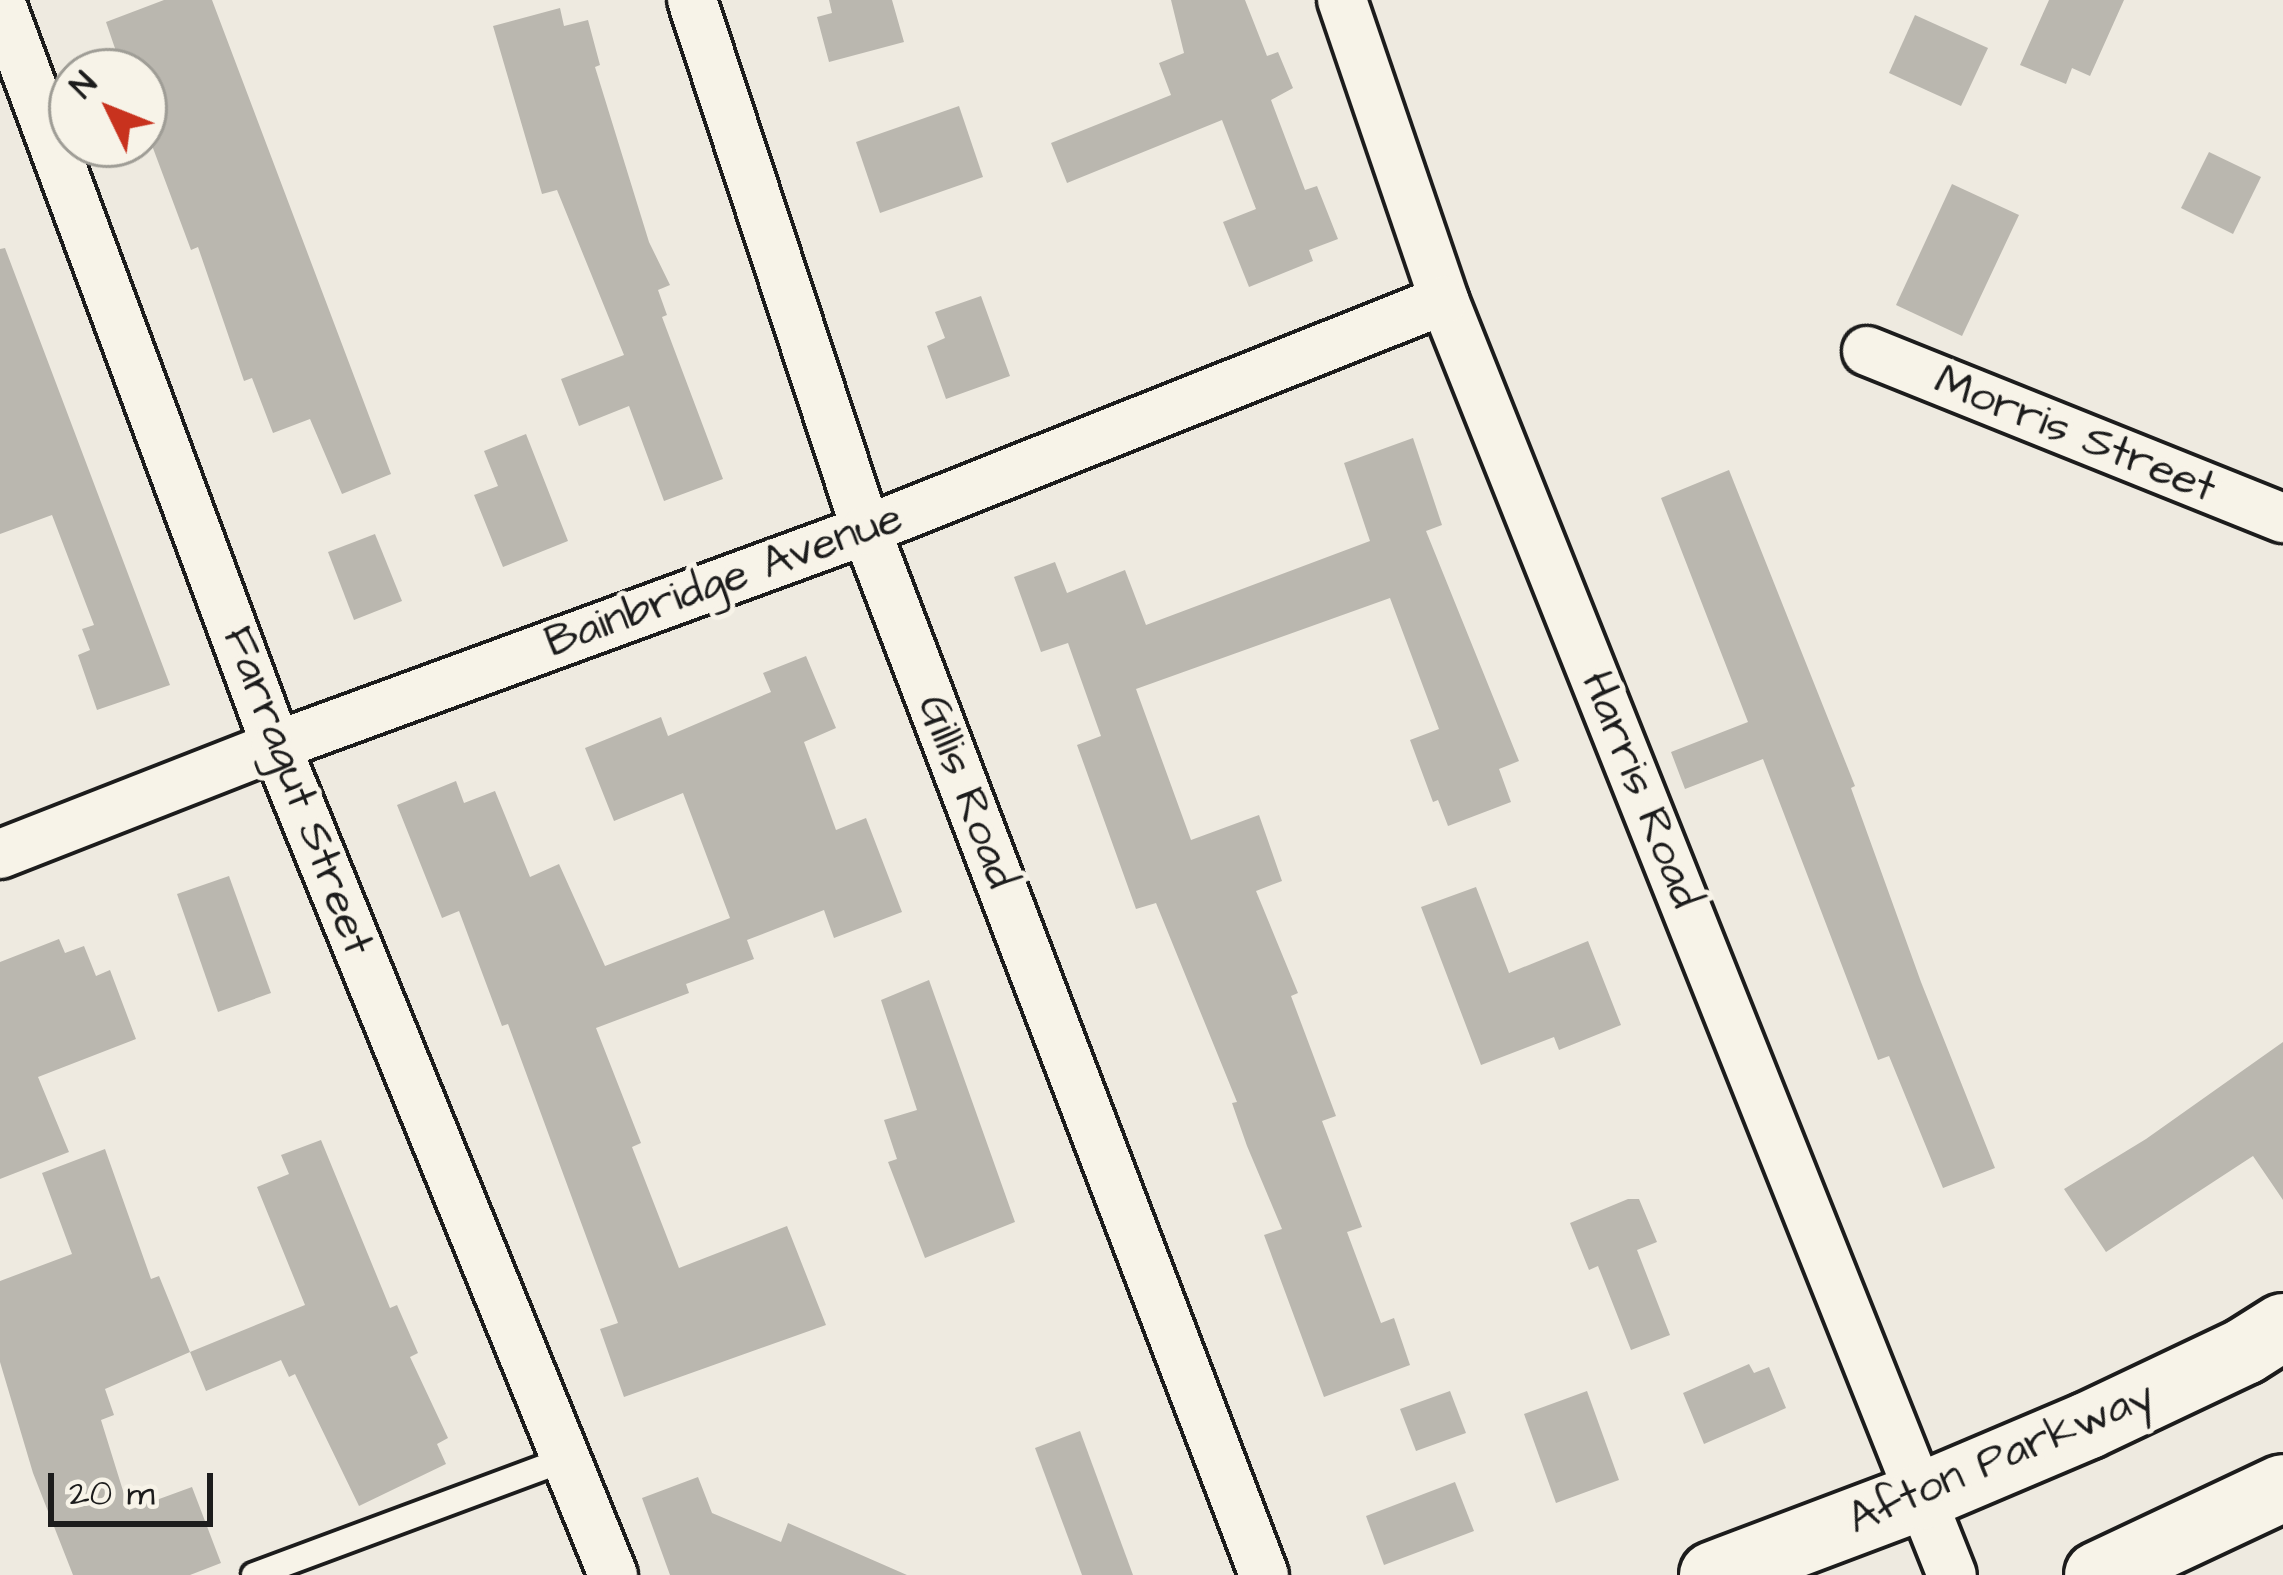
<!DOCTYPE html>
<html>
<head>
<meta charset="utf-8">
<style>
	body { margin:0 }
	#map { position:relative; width:2283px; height:1575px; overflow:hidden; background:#eeeae0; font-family:"Architects Daughter",sans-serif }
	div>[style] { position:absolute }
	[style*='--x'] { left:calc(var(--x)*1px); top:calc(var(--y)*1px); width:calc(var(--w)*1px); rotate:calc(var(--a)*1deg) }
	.building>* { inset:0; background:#bab7af }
	.roads { filter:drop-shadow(3px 0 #1c1c1c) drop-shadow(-3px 0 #1c1c1c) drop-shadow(0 3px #1c1c1c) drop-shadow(0 -3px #1c1c1c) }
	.lane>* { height:24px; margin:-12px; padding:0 12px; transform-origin:12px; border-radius:12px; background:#f7f3e8 }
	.street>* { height:48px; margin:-24px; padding:0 24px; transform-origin:24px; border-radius:24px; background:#f7f3e8 }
	.secondary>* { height:66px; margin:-33px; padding:0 33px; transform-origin:33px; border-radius:33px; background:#f7f3e8 }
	span { translate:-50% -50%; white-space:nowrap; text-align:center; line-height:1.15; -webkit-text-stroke:10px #f7f3e8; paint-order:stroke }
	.street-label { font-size:45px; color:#1c1c1c }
	.north { position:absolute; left:48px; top:48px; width:120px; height:120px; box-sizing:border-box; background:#f7f3e8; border:3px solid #9f9d96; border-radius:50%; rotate:313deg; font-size:33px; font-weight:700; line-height:48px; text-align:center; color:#1c1c1c }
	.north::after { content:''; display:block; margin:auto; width:42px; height:54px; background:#c8321e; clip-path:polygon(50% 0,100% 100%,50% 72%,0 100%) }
	.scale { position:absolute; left:48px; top:1473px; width:165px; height:54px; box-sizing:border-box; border:6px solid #1c1c1c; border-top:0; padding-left:15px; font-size:36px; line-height:42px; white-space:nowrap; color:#1c1c1c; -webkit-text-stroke:9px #f7f3e8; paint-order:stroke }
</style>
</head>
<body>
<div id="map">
	<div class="building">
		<div style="clip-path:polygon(164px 0,212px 0,391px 474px,342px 494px,310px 419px,273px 433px,252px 378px,244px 381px,198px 247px,191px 250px,144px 124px,144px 72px,123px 72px,106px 22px)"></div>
		<div style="clip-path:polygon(829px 0,892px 0,904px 42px,829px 62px,817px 17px,832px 13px)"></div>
		<div style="clip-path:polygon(1171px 0,1245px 0,1267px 56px,1278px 52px,1293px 88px,1271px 100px,1305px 190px,1317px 186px,1338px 239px,1309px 250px,1313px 261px,1249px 287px,1223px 222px,1256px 209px,1222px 120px,1067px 183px,1051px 143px,1171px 95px,1159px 63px,1184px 53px)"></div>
		<div style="clip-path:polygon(2049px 0,2124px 0,2090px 76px,2072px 68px,2066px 84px,2020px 65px)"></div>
		<div style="clip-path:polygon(560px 8px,564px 26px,588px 20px,600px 65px,595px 67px,649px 242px,670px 285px,658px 290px,667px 315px,662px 317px,723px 479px,664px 501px,629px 406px,579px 426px,561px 379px,624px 355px,557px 190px,542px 194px,493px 26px)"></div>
		<div style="clip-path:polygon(1915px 15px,1988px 48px,1961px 106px,1889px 73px)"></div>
		<div style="clip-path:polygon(959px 106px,983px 177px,880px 213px,856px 142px)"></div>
		<div style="clip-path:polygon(2209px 152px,2261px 177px,2233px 234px,2181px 208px)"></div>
		<div style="clip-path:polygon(1952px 184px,2019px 215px,1962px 336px,1896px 305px)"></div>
		<div style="clip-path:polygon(5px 248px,170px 685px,97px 710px,78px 655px,90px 650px,82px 629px,94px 625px,52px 515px,0 534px,0 249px)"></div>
		<div style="clip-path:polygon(981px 296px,1010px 376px,946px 399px,927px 346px,945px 338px,935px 312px)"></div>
		<div style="clip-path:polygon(526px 434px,568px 541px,503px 567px,474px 495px,498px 486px,484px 451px)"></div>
		<div style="clip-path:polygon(1413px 438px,1442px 525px,1426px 531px,1519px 761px,1499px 769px,1511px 802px,1448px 826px,1438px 800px,1433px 802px,1410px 740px,1439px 729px,1390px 598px,1136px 689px,1191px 840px,1259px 815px,1282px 881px,1256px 891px,1298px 993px,1291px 996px,1336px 1116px,1322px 1121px,1362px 1227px,1347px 1232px,1381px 1323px,1394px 1318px,1410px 1365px,1324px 1397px,1264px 1235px,1282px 1229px,1247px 1146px,1232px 1103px,1237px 1102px,1156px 903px,1136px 909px,1077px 745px,1101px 736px,1068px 643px,1041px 652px,1014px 577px,1055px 562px,1067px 593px,1125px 570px,1146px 625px,1370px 541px,1344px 463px)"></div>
		<div style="clip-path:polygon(1729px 470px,1855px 786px,1851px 788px,1921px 982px,1995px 1168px,1943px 1188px,1889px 1056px,1878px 1060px,1763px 759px,1685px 789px,1671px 752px,1748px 722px,1661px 498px)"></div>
		<div style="clip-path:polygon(375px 534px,402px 601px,354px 620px,328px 552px)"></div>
		<div style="clip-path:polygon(806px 656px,836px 728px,804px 742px,836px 830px,866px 818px,902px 912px,834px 938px,824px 910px,747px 940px,754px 959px,686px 984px,689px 993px,596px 1028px,641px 1143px,632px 1147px,679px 1268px,787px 1226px,826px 1325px,624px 1397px,600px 1329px,618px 1323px,508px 1024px,502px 1026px,459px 911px,442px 918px,397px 805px,456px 781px,464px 803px,495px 791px,530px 877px,559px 864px,605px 966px,730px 918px,683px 793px,614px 821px,585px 748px,661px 717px,668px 736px,771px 692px,763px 673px)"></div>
		<div style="clip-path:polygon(229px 876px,271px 993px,218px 1012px,177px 894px)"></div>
		<div style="clip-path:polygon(1476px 887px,1509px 973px,1588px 941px,1621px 1025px,1559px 1050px,1554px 1037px,1481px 1065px,1421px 907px)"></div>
		<div style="clip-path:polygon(59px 939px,65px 953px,84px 946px,96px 976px,110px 970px,136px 1039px,38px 1077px,69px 1152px,0 1179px,0 962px)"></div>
		<div style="clip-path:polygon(929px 980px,1015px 1222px,925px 1258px,888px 1162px,897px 1159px,884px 1120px,917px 1110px,881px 1000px)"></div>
		<div style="clip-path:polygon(2283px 1042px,2283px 1200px,2253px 1156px,2106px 1252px,2064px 1189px,2146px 1139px)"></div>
		<div style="clip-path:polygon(321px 1140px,390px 1308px,397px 1305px,418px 1353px,410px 1357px,448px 1438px,437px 1444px,446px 1464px,359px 1506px,295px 1374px,289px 1377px,281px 1360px,206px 1391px,190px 1352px,305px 1305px,257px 1187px,289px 1174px,281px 1155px)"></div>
		<div style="clip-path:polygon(105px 1149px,151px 1279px,159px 1276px,190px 1352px,105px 1389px,114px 1415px,101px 1420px,129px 1510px,192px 1487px,221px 1563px,190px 1575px,73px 1575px,33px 1473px,0 1362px,0 1281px,72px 1254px,42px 1173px)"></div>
		<div style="clip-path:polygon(1628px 1199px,1639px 1199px,1657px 1242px,1637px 1250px,1670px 1335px,1631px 1350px,1598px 1266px,1589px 1270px,1570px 1223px)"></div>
		<div style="clip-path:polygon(1749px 1364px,1754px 1373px,1769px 1367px,1786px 1408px,1704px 1444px,1683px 1393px)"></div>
		<div style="clip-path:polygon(1450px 1391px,1466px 1433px,1416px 1451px,1400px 1409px)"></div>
		<div style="clip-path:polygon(1587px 1391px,1619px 1480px,1556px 1503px,1524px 1414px)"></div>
		<div style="clip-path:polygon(1080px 1431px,1133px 1575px,1082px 1575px,1035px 1448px)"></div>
		<div style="clip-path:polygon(698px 1477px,712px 1513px,781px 1542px,788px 1523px,907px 1575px,670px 1575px,642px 1498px)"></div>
		<div style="clip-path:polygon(1455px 1482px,1474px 1531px,1384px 1565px,1366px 1516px)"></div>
	</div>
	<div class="roads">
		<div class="lane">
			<div style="--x:254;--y:1575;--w:333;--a:-20.4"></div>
		</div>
		<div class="street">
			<div style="--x:692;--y:0;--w:558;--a:71.82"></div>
			<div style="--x:866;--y:530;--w:1118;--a:69.15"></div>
			<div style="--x:1342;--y:0;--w:317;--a:71.2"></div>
			<div style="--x:1444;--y:300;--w:1372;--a:68.28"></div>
			<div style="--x:0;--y:1;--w:794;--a:69.67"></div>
			<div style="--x:276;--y:746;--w:895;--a:67.88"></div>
			<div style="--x:1867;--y:351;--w:448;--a:21.9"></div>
			<div style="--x:0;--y:854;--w:296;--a:-21.4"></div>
			<div style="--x:276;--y:746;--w:628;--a:-20.11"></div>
			<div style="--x:866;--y:530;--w:622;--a:-21.7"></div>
		</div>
		<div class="secondary">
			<div style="--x:1713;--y:1575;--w:223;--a:-20.7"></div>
			<div style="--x:1922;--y:1496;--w:179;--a:-23"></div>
			<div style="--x:2087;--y:1426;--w:175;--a:-25.4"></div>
			<div style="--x:2245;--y:1351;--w:45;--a:-32.3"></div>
			<div style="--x:2098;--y:1575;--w:204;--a:-25.2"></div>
		</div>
	</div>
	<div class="street-label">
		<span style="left:2075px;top:435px;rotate:22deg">Morris Street</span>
		<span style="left:724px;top:581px;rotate:-20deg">Bainbridge Avenue</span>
		<span style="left:1640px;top:790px;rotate:68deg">Harris Road</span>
		<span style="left:297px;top:791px;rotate:69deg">Farragut Street</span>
		<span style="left:966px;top:792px;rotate:69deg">Gillis Road</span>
		<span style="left:2001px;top:1458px;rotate:-23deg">Afton Parkway</span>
	</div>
	<div class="north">N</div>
	<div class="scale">20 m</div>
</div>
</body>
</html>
